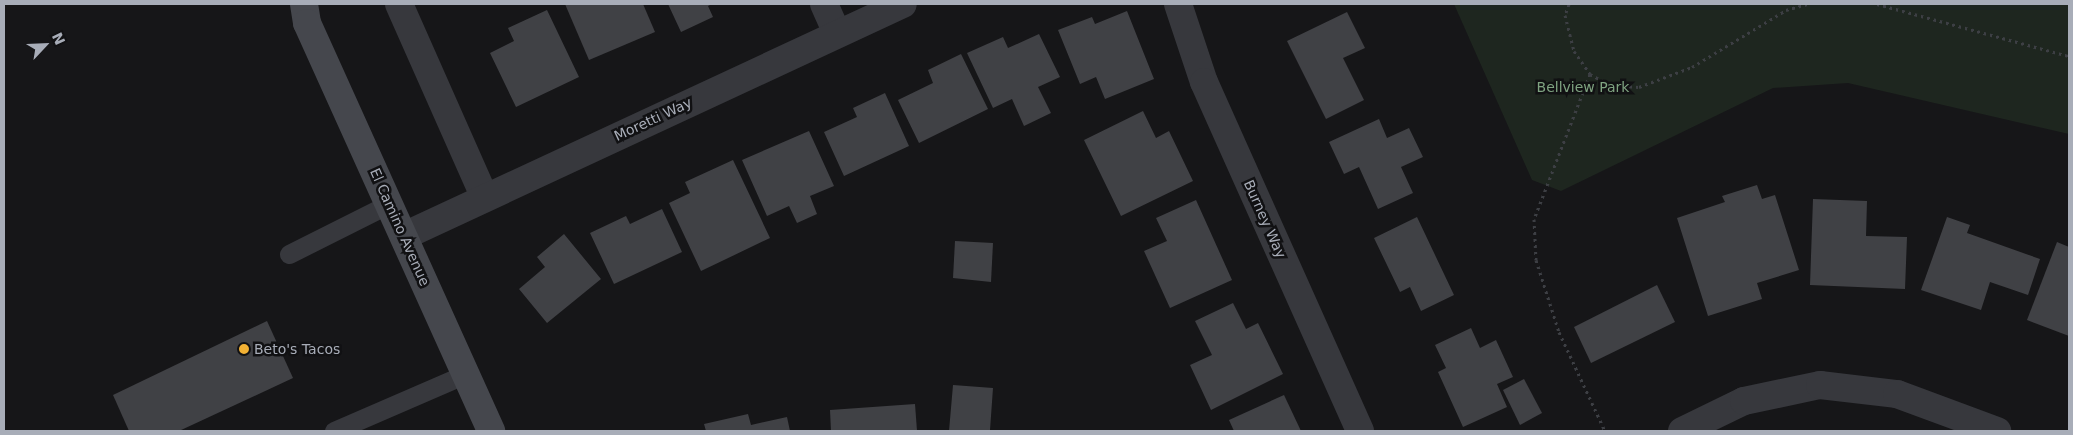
<!DOCTYPE html>
<html>
<head>
<meta charset="utf-8">
<style>
	body { margin:0 }
	#map { position:relative; width:2073px; height:435px; overflow:hidden; background:#161618; font-family:"DejaVu Sans",sans-serif }
	div>[style] { position:absolute }
	[style*='--x'] { left:calc(var(--x)*1px); top:calc(var(--y)*1px); width:calc(var(--w)*1px); rotate:calc(var(--a)*1deg) }
	.green>* { inset:0; background:#1e261f }
	.building>* { inset:0; background:#404145 }
	.path>* { height:3px; margin-top:-1.5px; transform-origin:0; background:repeating-linear-gradient(90deg,#3d3f44 0 2.5px,transparent 0 6.5px) }
	.service>* { height:19px; margin:-9.5px; padding:0 9.5px; transform-origin:9.5px; border-radius:9.5px; background:#37383d }
	.minor>* { height:28px; margin:-14px; padding:0 14px; transform-origin:14px; border-radius:14px; background:#37383d }
	.secondary>* { height:28px; margin:-14px; padding:0 14px; transform-origin:14px; border-radius:14px; background:#45474d }
	.dots>* { width:14px; height:14px; translate:-50% -50%; box-sizing:border-box; border:2px solid #111113; border-radius:50% }
	span { translate:-50% -50%; white-space:nowrap; text-align:center; line-height:1.15; -webkit-text-stroke:5px #111113; paint-order:stroke }
	.park-label { font-size:14px; color:#7fa381 }
	.street-label { font-size:14px; color:#a8adb8 }
	.poi-label { font-size:14px; color:#a8adb8 }
	.left { translate:0 -50%; text-align:left }
	.frame { position:absolute; inset:0; border:5px solid #a8adb8; pointer-events:none }
	.north { position:absolute; left:20px; top:20px; width:50px; height:50px; -webkit-text-stroke:4px #111113; paint-order:stroke; rotate:65deg; font-size:14px; font-weight:700; line-height:20px; text-align:center; color:#a8adb8 }
	.north::after { content:''; display:block; margin:auto; width:18px; height:22px; background:#a8adb8; clip-path:polygon(50% 0,100% 100%,50% 72%,0 100%) }
</style>
</head>
<body>
<div id="map">
	<div class="green">
		<div style="clip-path:polygon(1454px 4px,2069px 4px,2069px 134px,1848px 83px,1773px 88px,1561px 191px,1532px 180px)"></div>
	</div>
	<div class="building">
		<div style="clip-path:polygon(565px 4px,643px 4px,655px 32px,589px 60px)"></div>
		<div style="clip-path:polygon(668px 4px,712px 4px,708px 6px,713px 17px,681px 32px)"></div>
		<div style="clip-path:polygon(547px 10px,579px 77px,516px 107px,490px 53px,514px 41px,508px 28px)"></div>
		<div style="clip-path:polygon(1127px 11px,1154px 79px,1105px 99px,1096px 77px,1080px 84px,1058px 30px,1092px 17px,1095px 24px)"></div>
		<div style="clip-path:polygon(1347px 12px,1365px 48px,1343px 58px,1364px 100px,1326px 119px,1287px 41px)"></div>
		<div style="clip-path:polygon(1039px 34px,1060px 77px,1038px 87px,1051px 113px,1024px 126px,1012px 99px,993px 108px,967px 53px,1003px 37px,1008px 48px)"></div>
		<div style="clip-path:polygon(961px 54px,988px 109px,919px 143px,898px 100px,933px 83px,928px 70px)"></div>
		<div style="clip-path:polygon(885px 93px,909px 146px,844px 176px,824px 132px,857px 117px,853px 108px)"></div>
		<div style="clip-path:polygon(1143px 111px,1156px 138px,1169px 131px,1193px 181px,1121px 216px,1084px 140px)"></div>
		<div style="clip-path:polygon(1379px 119px,1387px 138px,1409px 128px,1423px 157px,1401px 167px,1413px 193px,1378px 209px,1359px 167px,1344px 174px,1329px 142px)"></div>
		<div style="clip-path:polygon(809px 131px,834px 186px,810px 196px,817px 214px,797px 223px,789px 206px,767px 216px,742px 160px)"></div>
		<div style="clip-path:polygon(733px 160px,770px 238px,701px 271px,669px 203px,690px 193px,685px 182px)"></div>
		<div style="clip-path:polygon(1757px 185px,1762px 199px,1775px 195px,1799px 270px,1757px 283px,1762px 299px,1708px 316px,1677px 218px,1725px 202px,1722px 196px)"></div>
		<div style="clip-path:polygon(1813px 199px,1867px 201px,1866px 236px,1907px 237px,1905px 289px,1810px 285px)"></div>
		<div style="clip-path:polygon(1196px 200px,1232px 280px,1170px 308px,1144px 251px,1167px 241px,1156px 218px)"></div>
		<div style="clip-path:polygon(662px 209px,682px 252px,614px 284px,590px 233px,626px 216px,630px 224px)"></div>
		<div style="clip-path:polygon(1417px 217px,1454px 295px,1421px 311px,1410px 287px,1400px 292px,1374px 238px)"></div>
		<div style="clip-path:polygon(1947px 217px,1970px 225px,1967px 233px,2040px 259px,2028px 295px,1990px 282px,1981px 310px,1921px 290px)"></div>
		<div style="clip-path:polygon(564px 234px,601px 279px,547px 323px,519px 289px,545px 267px,537px 257px)"></div>
		<div style="clip-path:polygon(955px 241px,993px 243px,991px 282px,953px 278px)"></div>
		<div style="clip-path:polygon(2057px 242px,2069px 247px,2069px 336px,2027px 320px)"></div>
		<div style="clip-path:polygon(1657px 285px,1675px 322px,1591px 363px,1574px 327px)"></div>
		<div style="clip-path:polygon(1233px 303px,1246px 329px,1258px 323px,1283px 374px,1211px 410px,1190px 365px,1212px 355px,1195px 321px)"></div>
		<div style="clip-path:polygon(267px 321px,293px 378px,179px 431px,129px 431px,113px 395px)"></div>
		<div style="clip-path:polygon(1471px 328px,1480px 348px,1496px 340px,1513px 377px,1497px 384px,1507px 407px,1463px 427px,1438px 372px,1446px 368px,1435px 345px)"></div>
		<div style="clip-path:polygon(1524px 379px,1542px 413px,1520px 425px,1503px 390px)"></div>
		<div style="clip-path:polygon(953px 385px,993px 388px,990px 430px,994px 431px,949px 431px)"></div>
		<div style="clip-path:polygon(1284px 395px,1301px 431px,1234px 431px,1229px 420px)"></div>
		<div style="clip-path:polygon(915px 404px,917px 431px,831px 431px,830px 410px)"></div>
		<div style="clip-path:polygon(748px 414px,751px 425px,787px 417px,790px 431px,706px 431px,704px 424px)"></div>
	</div>
	<div class="path">
		<div style="--x:1569;--y:4;--w:12;--a:110"></div>
		<div style="--x:1565;--y:15;--w:37;--a:76"></div>
		<div style="--x:1574;--y:51;--w:28;--a:55"></div>
		<div style="--x:1590;--y:74;--w:23;--a:29"></div>
		<div style="--x:1610;--y:85;--w:29;--a:4"></div>
		<div style="--x:1639;--y:87;--w:57;--a:-20.7"></div>
		<div style="--x:1692;--y:67;--w:110;--a:-31.2"></div>
		<div style="--x:1786;--y:10;--w:22;--a:-16"></div>
		<div style="--x:1877;--y:4;--w:199;--a:15.2"></div>
		<div style="--x:1590;--y:74;--w:155;--a:111.1"></div>
		<div style="--x:1534;--y:219;--w:41;--a:87.2"></div>
		<div style="--x:1536;--y:260;--w:76;--a:72.3"></div>
		<div style="--x:1559;--y:332;--w:109;--a:65.1"></div>
	</div>
	<div class="service">
		<div style="--x:289;--y:254;--w:112;--a:-26.6"></div>
		<div style="--x:334;--y:431;--w:144;--a:-23.4"></div>
	</div>
	<div class="minor">
		<div style="--x:399;--y:4;--w:212;--a:66.1"></div>
		<div style="--x:824;--y:4;--w:32;--a:66"></div>
		<div style="--x:1178;--y:4;--w:82;--a:71.6"></div>
		<div style="--x:1204;--y:82;--w:382;--a:65.9"></div>
		<div style="--x:404;--y:236;--w:550;--a:-24.94"></div>
		<div style="--x:1682;--y:431;--w:69;--a:-25.8"></div>
		<div style="--x:1744;--y:401;--w:78;--a:-11.9"></div>
		<div style="--x:1820;--y:385;--w:78;--a:6.7"></div>
		<div style="--x:1897;--y:394;--w:107;--a:20.3"></div>
	</div>
	<div class="secondary">
		<div style="--x:304;--y:4;--w:19;--a:81"></div>
		<div style="--x:307;--y:23;--w:448;--a:65.7"></div>
	</div>
	<div class="dots">
		<div style="left:244px;top:349px;background:#f2b134"></div>
	</div>
	<div class="park-label">
		<span style="left:1583px;top:87px">Bellview Park</span>
	</div>
	<div class="street-label">
		<span style="left:653px;top:119px;rotate:-25deg">Moretti Way</span>
		<span style="left:1265px;top:219px;rotate:66deg">Burney Way</span>
		<span style="left:400px;top:227px;rotate:66deg">El Camino Avenue</span>
	</div>
	<div class="poi-label">
		<span class="left" style="left:254px;top:349px">Beto's Tacos</span>
	</div>
	<div class="frame"></div>
	<div class="north">N</div>
</div>
</body>
</html>
